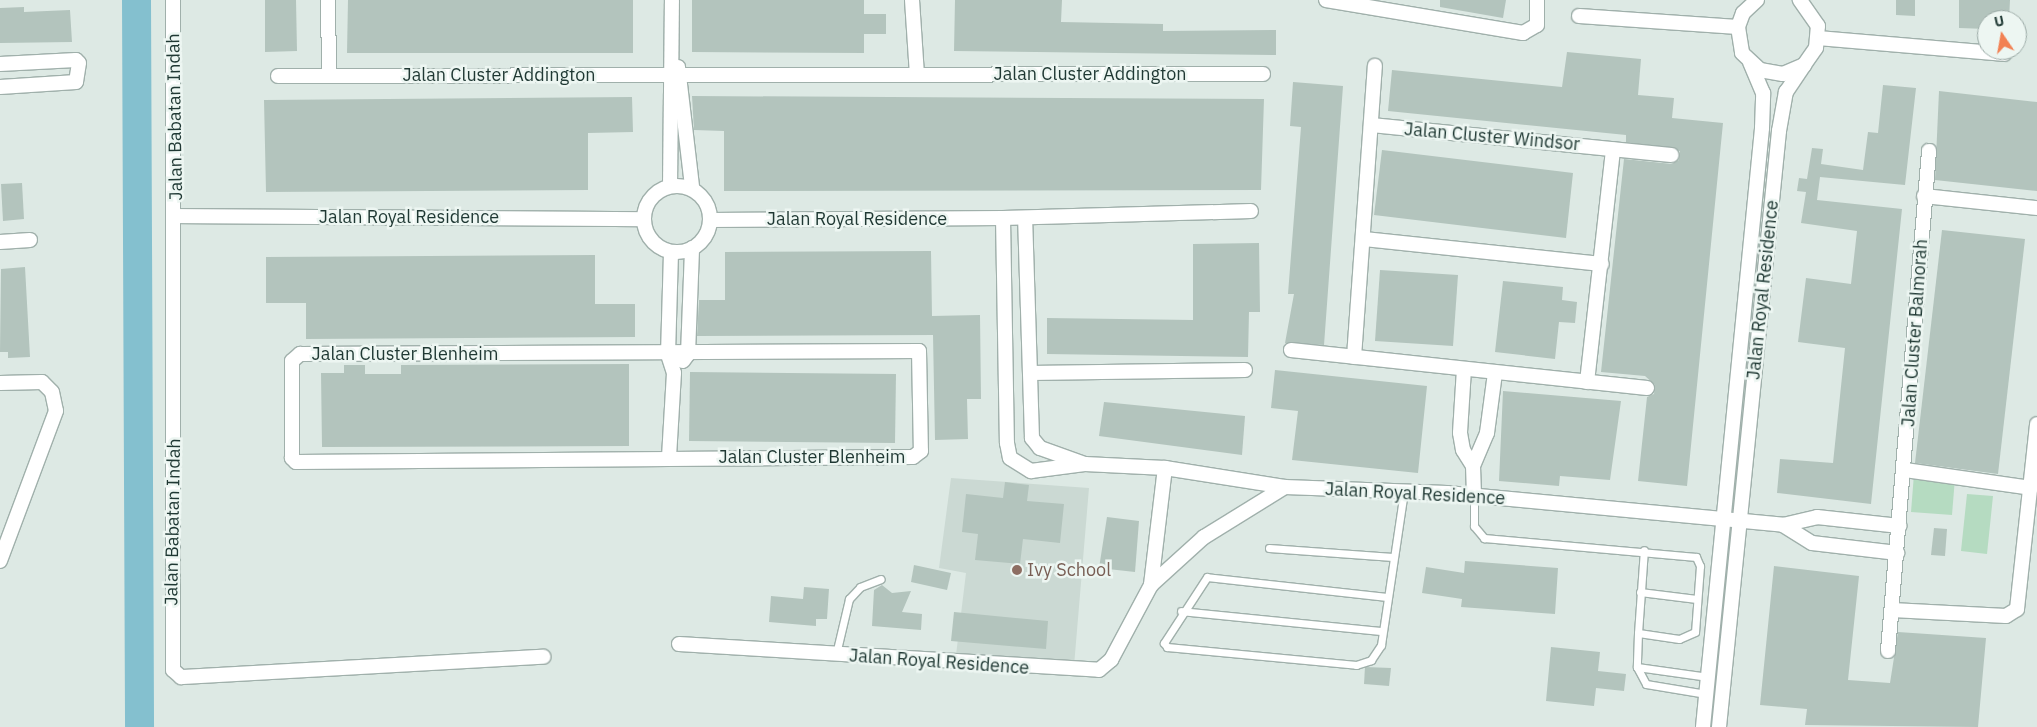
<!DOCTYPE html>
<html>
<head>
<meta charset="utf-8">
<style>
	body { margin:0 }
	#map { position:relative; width:2037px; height:727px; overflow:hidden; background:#dde9e4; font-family:"IBM Plex Sans",sans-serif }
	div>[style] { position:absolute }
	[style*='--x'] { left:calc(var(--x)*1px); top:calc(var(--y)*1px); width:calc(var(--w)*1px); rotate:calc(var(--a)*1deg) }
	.built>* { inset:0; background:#cbd9d3 }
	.green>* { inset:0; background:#b5dbc1 }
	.river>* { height:29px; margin:-14.5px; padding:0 14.5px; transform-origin:14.5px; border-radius:14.5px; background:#84c0cf }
	.building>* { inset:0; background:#b3c4bd }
	.roads { filter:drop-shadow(1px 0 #a0b0ab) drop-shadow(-1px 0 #a0b0ab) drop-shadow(0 1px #a0b0ab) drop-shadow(0 -1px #a0b0ab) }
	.lane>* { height:7px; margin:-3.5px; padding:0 3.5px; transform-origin:3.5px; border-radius:3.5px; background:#fff }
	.street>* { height:14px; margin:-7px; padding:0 7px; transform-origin:7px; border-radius:7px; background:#fff }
	.street>.ring { margin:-7px; padding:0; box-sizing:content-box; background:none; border:14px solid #fff; border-radius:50% }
	.dots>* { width:14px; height:14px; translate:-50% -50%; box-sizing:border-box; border:2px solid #edf6f2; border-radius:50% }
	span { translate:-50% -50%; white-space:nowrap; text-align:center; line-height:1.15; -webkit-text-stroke:5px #edf6f2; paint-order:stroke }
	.street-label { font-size:18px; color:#1f3833 }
	.education-label { font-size:18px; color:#785e54 }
	.left { translate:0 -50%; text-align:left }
	.north { position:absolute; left:1977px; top:10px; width:50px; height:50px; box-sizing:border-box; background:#edf6f2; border:1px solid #9baaa6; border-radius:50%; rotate:348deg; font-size:14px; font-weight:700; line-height:20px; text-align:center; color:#1f3833 }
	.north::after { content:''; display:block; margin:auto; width:18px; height:22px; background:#f28153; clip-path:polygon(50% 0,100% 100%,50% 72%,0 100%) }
</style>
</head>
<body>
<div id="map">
	<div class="built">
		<div style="clip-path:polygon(951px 478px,1089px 488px,1074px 666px,956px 655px,966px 573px,939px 568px)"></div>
	</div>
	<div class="green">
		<div style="clip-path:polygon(1914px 474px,1955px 478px,1952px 515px,1911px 512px)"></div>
		<div style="clip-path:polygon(1967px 494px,1993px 496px,1987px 554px,1961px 551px)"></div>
	</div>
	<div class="river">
		<div style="--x:136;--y:0;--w:727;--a:89.76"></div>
	</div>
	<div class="building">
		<div style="clip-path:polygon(265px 0,296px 0,297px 51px,265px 52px)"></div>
		<div style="clip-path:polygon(348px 0,633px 0,633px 53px,347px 53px)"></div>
		<div style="clip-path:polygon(692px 0,864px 0,864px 14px,886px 14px,886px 34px,864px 34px,864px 53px,692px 52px)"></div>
		<div style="clip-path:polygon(955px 0,1062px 0,1061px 22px,1163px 24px,1163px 31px,1276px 30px,1276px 55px,954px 51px)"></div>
		<div style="clip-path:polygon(1440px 0,1506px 0,1503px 18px,1440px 7px)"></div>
		<div style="clip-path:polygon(1896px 0,1915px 0,1915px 16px,1896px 15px)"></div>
		<div style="clip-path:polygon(1959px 0,2010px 0,2009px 20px,1987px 20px,1987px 29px,1959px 28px)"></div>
		<div style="clip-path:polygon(24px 7px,24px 12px,70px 10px,72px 42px,0 43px,0 8px)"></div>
		<div style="clip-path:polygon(1567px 52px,1641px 59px,1638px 95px,1674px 98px,1672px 118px,1723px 123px,1687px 486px,1638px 481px,1647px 397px,1654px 394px,1655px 385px,1645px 376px,1601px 372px,1624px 159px,1672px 164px,1679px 160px,1680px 151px,1626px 142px,1626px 135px,1388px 111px,1392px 70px,1562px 87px)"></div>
		<div style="clip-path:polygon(1293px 82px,1343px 86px,1324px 345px,1285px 343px,1294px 294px,1288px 294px,1301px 127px,1290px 126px)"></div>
		<div style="clip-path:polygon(1883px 85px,1916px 88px,1905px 185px,1820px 177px,1817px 200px,1902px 209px,1871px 504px,1777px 493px,1780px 459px,1833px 463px,1845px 348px,1798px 342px,1806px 278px,1851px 284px,1857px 231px,1801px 223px,1806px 192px,1797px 191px,1799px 178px,1807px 179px,1812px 148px,1823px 149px,1821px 164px,1863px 170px,1868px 132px,1878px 133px)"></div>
		<div style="clip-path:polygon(1939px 91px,2037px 102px,2037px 191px,1935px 180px)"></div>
		<div style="clip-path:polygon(692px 96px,1264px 99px,1261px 190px,724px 191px,724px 131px,694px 130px)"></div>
		<div style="clip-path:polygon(632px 97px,633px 132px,588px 133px,588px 190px,266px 192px,264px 100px)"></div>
		<div style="clip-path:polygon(1382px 150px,1573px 173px,1566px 238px,1374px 215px)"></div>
		<div style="clip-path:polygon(22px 183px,24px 219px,3px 221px,1px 184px)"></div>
		<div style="clip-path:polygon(1942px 230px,2025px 239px,1998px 474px,1915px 463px)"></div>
		<div style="clip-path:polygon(1259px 243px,1260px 312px,1249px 312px,1248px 357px,1047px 354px,1047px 318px,1193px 320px,1193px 244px)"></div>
		<div style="clip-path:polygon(931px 251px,932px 316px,980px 315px,981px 399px,967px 399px,968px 439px,935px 440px,933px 335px,697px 336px,699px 300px,725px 300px,725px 252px)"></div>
		<div style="clip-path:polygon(595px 255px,595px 304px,635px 304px,635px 337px,306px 339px,306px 303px,266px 303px,266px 257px)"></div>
		<div style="clip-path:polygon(25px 267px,30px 357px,8px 358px,8px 352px,0 352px,1px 269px)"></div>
		<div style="clip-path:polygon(1380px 270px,1458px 275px,1453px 346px,1375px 341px)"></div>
		<div style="clip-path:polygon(1503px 281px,1563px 287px,1562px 300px,1577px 302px,1575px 323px,1559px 322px,1555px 359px,1495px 352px)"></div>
		<div style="clip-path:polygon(629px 364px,629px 446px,322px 447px,321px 373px,344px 373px,344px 365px,365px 365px,365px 374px,401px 374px,401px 365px)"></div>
		<div style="clip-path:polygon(1275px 370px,1427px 386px,1418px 473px,1292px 460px,1298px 411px,1271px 408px)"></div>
		<div style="clip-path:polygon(690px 372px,896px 374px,895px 443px,689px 441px)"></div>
		<div style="clip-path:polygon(1503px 391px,1621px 401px,1610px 480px,1560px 476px,1559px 486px,1499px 481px)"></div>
		<div style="clip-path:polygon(1104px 402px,1245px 416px,1242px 455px,1099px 436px)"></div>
		<div style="clip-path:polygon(1005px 482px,1029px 485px,1027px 501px,1064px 504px,1060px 543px,1023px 539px,1020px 564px,975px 560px,978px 534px,962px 532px,966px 494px,1003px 498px)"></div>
		<div style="clip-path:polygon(1107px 517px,1139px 521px,1135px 572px,1099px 568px)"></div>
		<div style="clip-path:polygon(1934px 528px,1947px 529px,1945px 556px,1931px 555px)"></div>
		<div style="clip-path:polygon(1465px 561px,1558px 568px,1555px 614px,1461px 607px,1462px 599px,1422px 593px,1426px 567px,1464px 573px)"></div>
		<div style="clip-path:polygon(914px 565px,951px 573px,947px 590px,911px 582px)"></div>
		<div style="clip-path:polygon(1774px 566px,1859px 576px,1848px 680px,1890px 683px,1898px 632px,1986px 638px,1978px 727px,1805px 725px,1807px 709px,1760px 705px)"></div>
		<div style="clip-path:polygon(882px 585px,892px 593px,911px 591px,902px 612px,922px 614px,921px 630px,872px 626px,874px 590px)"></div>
		<div style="clip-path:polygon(804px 587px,829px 589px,827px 619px,816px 619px,816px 626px,769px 622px,771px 596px,803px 599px)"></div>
		<div style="clip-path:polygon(954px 612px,1048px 621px,1046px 649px,951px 641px)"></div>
		<div style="clip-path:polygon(1551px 647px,1600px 652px,1598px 671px,1626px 674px,1624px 691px,1596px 688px,1594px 706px,1546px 701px)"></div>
		<div style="clip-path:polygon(1365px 667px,1391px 668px,1389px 686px,1364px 684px)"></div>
	</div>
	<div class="roads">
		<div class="lane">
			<div style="--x:1474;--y:496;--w:30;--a:90"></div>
			<div style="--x:1474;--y:526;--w:16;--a:50"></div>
			<div style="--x:1484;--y:538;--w:213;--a:5.1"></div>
			<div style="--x:1696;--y:557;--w:10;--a:66"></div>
			<div style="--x:1700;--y:566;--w:66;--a:94.3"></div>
			<div style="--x:1695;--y:632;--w:17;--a:156"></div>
			<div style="--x:1679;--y:639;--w:41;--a:-171.7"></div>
			<div style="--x:1638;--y:633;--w:34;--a:92"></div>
			<div style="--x:1637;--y:667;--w:19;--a:62"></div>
			<div style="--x:1646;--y:684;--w:61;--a:9.5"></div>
			<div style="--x:1269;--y:548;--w:124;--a:4.2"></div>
			<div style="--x:1640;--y:592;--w:57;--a:7"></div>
			<div style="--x:1387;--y:597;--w:181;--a:-173.7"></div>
			<div style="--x:1207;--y:577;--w:79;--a:123.1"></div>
			<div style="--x:1164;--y:643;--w:5;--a:53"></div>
			<div style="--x:1167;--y:647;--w:190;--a:5.4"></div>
			<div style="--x:1356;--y:665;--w:16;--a:-18"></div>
			<div style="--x:1371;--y:660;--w:18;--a:-56"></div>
			<div style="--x:1381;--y:645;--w:155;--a:-81.5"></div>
			<div style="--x:1181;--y:611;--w:202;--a:5.7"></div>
			<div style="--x:1638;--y:633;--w:83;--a:-85.9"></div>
			<div style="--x:836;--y:654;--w:57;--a:-76.7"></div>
			<div style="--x:849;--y:599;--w:16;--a:-47"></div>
			<div style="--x:860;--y:587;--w:22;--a:-21"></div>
			<div style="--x:1637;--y:667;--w:72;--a:8"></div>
		</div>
		<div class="street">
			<div style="--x:173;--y:0;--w:670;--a:90"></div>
			<div style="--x:173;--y:670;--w:11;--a:41"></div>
			<div style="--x:181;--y:677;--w:363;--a:-3.2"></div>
			<div style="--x:328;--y:0;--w:76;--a:89.2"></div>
			<div style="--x:912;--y:0;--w:75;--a:86.2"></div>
			<div style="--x:1326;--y:0;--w:200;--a:9.5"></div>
			<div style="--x:1523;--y:33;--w:16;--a:-30"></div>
			<div style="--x:1537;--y:25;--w:25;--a:-90"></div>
			<div style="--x:1757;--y:0;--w:19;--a:137"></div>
			<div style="--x:1743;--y:13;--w:15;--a:110"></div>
			<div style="--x:1738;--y:27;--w:26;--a:81"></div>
			<div style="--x:1742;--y:53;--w:25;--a:43"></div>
			<div style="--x:1760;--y:70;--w:23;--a:10"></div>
			<div style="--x:1783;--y:74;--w:23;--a:-23"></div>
			<div style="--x:1804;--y:65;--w:21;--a:-55"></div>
			<div style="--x:1816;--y:48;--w:22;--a:-85"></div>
			<div style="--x:1818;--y:26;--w:32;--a:-125"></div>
			<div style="--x:1579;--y:16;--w:159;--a:4"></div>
			<div style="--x:1819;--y:38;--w:186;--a:4.9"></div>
			<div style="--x:0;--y:64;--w:76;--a:-3"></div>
			<div style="--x:76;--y:60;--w:4;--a:45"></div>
			<div style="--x:79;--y:63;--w:19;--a:99"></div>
			<div style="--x:76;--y:82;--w:76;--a:176.2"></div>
			<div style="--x:678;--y:67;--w:121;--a:83.3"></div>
			<div style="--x:278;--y:76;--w:985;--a:-0.12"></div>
			<div style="--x:1371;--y:125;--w:302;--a:5.7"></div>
			<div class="ring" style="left:644px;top:186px;width:52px;height:52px"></div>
			<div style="--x:670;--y:186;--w:186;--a:-89.4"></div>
			<div style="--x:1924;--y:196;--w:114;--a:6.1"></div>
			<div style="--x:176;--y:216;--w:467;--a:0.4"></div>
			<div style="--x:1003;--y:218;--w:225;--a:89"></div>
			<div style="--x:1007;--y:443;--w:15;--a:79"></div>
			<div style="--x:1010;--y:458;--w:25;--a:32"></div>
			<div style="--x:1031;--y:471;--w:54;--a:-7.4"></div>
			<div style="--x:1085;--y:464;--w:48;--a:-160.4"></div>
			<div style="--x:1040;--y:448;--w:13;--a:-129"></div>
			<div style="--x:1032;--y:438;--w:220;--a:-91.8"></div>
			<div style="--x:710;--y:220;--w:293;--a:-0.4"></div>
			<div style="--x:1003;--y:218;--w:248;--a:-1.6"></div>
			<div style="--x:1364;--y:239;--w:239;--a:6"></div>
			<div style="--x:0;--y:242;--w:30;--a:-4"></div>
			<div style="--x:1291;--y:350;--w:358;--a:6.1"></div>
			<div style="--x:919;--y:351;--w:100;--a:88.9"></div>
			<div style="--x:921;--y:451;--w:10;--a:143"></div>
			<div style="--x:913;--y:457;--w:617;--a:179.54"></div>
			<div style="--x:296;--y:462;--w:6;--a:-135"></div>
			<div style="--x:292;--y:458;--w:97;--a:-90"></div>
			<div style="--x:292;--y:361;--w:11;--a:-41"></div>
			<div style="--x:300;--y:354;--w:619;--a:-0.28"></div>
			<div style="--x:1354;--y:357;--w:292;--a:-85.9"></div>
			<div style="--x:683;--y:361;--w:9;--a:-54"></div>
			<div style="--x:688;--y:354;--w:106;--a:-87.8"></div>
			<div style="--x:1464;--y:369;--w:64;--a:93.6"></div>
			<div style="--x:1460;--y:433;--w:17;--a:80"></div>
			<div style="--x:1463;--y:450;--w:19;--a:58"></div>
			<div style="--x:1473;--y:466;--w:30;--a:88"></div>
			<div style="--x:1030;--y:373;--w:215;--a:-0.8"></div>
			<div style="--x:1587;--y:382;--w:234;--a:-83.6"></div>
			<div style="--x:0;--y:383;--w:42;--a:-1.4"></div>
			<div style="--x:42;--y:382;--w:14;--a:45"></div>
			<div style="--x:52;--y:392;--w:19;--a:78"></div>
			<div style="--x:56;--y:411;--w:160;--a:110.5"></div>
			<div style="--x:669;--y:457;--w:84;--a:-86.6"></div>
			<div style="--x:674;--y:373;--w:20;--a:-108"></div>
			<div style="--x:668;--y:354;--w:102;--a:-88.3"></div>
			<div style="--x:1085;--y:464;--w:80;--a:2.9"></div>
			<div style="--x:1165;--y:468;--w:121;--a:9"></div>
			<div style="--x:1285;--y:487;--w:162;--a:2.1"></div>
			<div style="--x:1447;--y:493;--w:338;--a:5.4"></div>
			<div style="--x:1783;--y:525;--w:35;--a:-13"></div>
			<div style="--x:1817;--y:517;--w:83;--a:6.2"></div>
			<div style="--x:1473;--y:466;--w:36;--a:-67"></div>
			<div style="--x:1487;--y:433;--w:61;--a:-82.4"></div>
			<div style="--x:1905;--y:470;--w:127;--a:8.1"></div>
			<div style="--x:1783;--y:525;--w:34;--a:32"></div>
			<div style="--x:1812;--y:543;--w:86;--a:6.7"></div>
			<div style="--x:1151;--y:585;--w:118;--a:-83.2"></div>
			<div style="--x:1892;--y:610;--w:114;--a:3"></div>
			<div style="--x:2006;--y:616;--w:13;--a:-32"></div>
			<div style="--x:2017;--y:609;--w:186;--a:-83.8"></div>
			<div style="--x:679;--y:644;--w:421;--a:3.5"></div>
			<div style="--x:1099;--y:670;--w:16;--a:-40"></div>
			<div style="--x:1111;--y:660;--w:85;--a:-61.9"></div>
			<div style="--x:1151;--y:585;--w:72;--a:-42.2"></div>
			<div style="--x:1204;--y:537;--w:95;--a:-31.7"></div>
			<div style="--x:1888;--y:651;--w:502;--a:-85.31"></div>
			<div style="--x:1703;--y:727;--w:602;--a:-84.37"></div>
			<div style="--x:1762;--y:128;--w:35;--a:-88"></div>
			<div style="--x:1763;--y:93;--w:33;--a:-113"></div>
			<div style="--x:1719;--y:727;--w:599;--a:-84.25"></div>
			<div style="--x:1779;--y:131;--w:40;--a:-80"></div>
			<div style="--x:1786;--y:92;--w:32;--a:-56"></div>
		</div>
	</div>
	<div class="dots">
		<div style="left:1017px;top:570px;background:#8d6e63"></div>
	</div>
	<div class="street-label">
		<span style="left:1090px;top:74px">Jalan Cluster Addington</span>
		<span style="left:499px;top:75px">Jalan Cluster Addington</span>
		<span style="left:175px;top:117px;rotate:-91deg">Jalan Babatan Indah</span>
		<span style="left:1492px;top:137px;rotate:5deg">Jalan Cluster Windsor</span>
		<span style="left:409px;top:217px">Jalan Royal Residence</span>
		<span style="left:857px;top:219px">Jalan Royal Residence</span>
		<span style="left:1763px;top:290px;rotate:-84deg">Jalan Royal Residence</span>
		<span style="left:1915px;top:333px;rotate:-86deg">Jalan Cluster Balmorah</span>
		<span style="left:405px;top:354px">Jalan Cluster Blenheim</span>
		<span style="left:812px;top:457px">Jalan Cluster Blenheim</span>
		<span style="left:1415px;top:494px;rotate:3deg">Jalan Royal Residence</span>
		<span style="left:173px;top:522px;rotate:-89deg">Jalan Babatan Indah</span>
		<span style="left:939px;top:662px;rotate:4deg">Jalan Royal Residence</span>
	</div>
	<div class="education-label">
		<span class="left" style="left:1027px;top:570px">Ivy School</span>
	</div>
	<div class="north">U</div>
</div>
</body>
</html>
